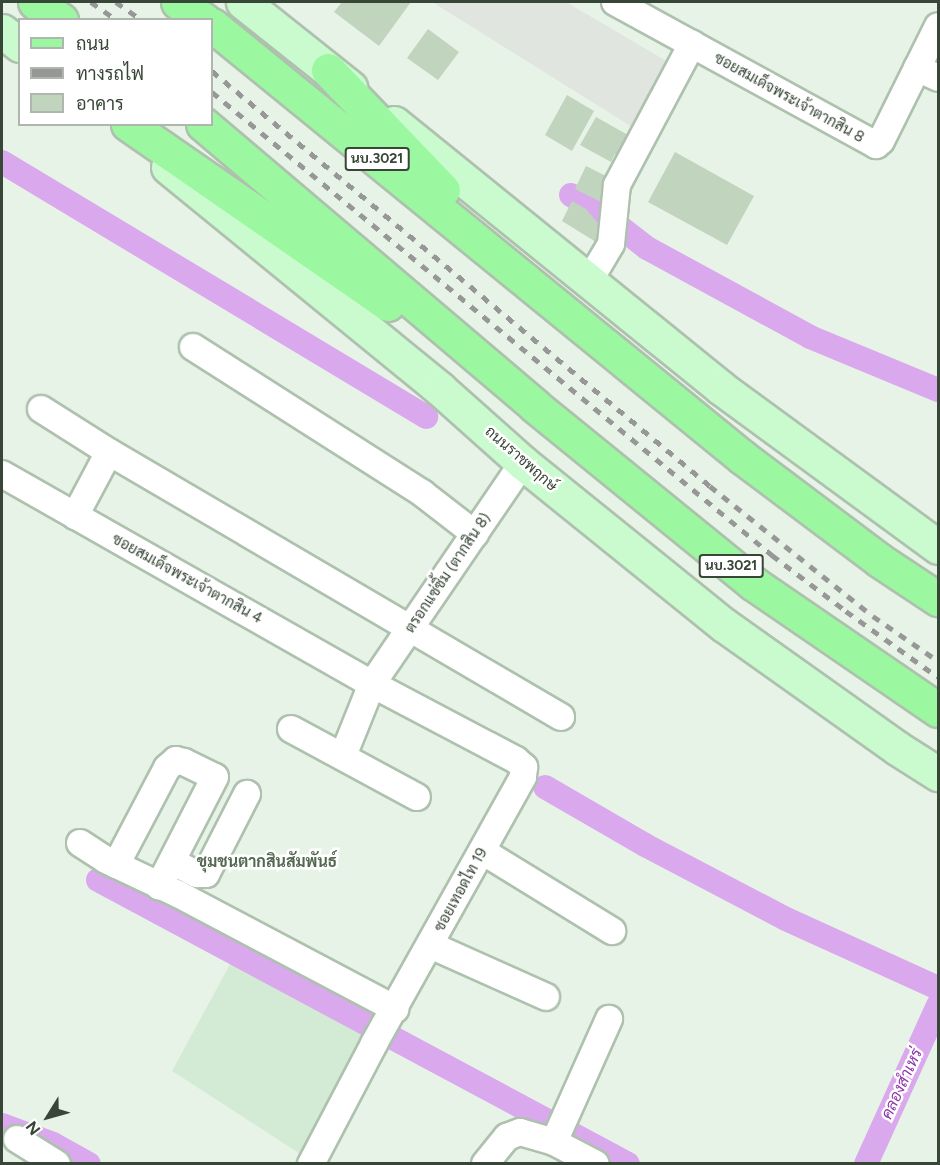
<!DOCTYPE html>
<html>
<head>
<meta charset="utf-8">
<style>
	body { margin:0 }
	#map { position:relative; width:940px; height:1165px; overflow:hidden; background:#e8f3e8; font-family:Figtree,Sarabun,sans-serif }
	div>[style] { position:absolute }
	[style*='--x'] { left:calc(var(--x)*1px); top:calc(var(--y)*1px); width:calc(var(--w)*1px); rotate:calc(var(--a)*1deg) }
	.education>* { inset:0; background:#d3ebd4 }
	.parking>* { inset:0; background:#e0e5e0 }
	.canal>* { height:24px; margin:-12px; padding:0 12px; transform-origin:12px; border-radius:12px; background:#daa8ec }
	.building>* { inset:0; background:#c0d4be }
	.roads { filter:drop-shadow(2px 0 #aec1ae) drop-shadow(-2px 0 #aec1ae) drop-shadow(0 2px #aec1ae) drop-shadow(0 -2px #aec1ae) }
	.minor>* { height:26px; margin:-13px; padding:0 13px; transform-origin:13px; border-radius:13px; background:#fff }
	.secondary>* { height:33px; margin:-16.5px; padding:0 16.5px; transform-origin:16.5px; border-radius:16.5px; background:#cafbce }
	.primary>* { height:33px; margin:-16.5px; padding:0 16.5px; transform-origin:16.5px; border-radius:16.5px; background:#9cf8a0 }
	.rail>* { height:4.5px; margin-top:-2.25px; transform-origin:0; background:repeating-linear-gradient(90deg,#979797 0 8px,transparent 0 16px) }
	span { translate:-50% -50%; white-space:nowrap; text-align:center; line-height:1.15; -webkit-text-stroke:5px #fff; paint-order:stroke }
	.shield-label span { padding:2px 4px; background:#fff; border:2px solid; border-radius:4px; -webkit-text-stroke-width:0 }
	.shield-label { font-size:14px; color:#384637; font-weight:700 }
	.street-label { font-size:15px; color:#384637 }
	.neighbourhood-label { font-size:16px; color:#51684f; font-weight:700 }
	.water-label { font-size:16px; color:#8e36ac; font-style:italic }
	.frame { position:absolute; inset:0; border:3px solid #384637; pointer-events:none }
	.legend { position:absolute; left:18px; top:18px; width:195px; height:108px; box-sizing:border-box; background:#fff; border:2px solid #afb5af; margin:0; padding:8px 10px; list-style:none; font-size:18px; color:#384637 }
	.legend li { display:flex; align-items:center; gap:12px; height:30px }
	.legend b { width:30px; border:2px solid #afb5af }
	.north { position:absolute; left:18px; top:1087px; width:60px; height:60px; -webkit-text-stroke:4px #fff; paint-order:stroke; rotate:233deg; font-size:16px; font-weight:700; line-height:24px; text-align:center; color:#384637 }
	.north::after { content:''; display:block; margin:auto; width:21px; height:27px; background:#384637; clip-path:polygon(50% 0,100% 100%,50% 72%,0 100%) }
</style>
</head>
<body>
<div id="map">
	<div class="education">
		<div style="clip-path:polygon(234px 957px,375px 1036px,308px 1159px,172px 1071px)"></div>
	</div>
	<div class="parking">
		<div style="clip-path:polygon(432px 2px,566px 2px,682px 70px,648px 137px)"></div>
	</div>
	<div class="canal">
		<div style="--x:2;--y:162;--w:495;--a:31"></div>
		<div style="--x:571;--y:195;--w:42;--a:31.4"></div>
		<div style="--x:607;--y:217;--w:51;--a:37.8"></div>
		<div style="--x:647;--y:248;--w:186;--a:28.6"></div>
		<div style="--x:810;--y:337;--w:139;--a:22.5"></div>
		<div style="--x:545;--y:787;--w:116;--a:30.1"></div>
		<div style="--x:645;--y:845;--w:159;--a:27.7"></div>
		<div style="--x:786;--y:919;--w:167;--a:24.4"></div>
		<div style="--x:98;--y:880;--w:601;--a:28.18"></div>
		<div style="--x:2;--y:1125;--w:54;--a:20.4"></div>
		<div style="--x:53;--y:1144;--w:41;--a:29.1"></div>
		<div style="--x:866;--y:1164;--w:175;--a:-65.6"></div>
	</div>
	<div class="building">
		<div style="clip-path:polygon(342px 2px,411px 2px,379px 46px,334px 12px)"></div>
		<div style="clip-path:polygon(428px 29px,459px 52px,438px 80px,407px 58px)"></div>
		<div style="clip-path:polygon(567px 95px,594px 111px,572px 151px,545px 135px)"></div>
		<div style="clip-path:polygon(596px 117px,637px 140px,626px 160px,615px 154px,611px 162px,580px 145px)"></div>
		<div style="clip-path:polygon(675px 152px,754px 196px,727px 245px,648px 202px)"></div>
		<div style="clip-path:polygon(586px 166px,616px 181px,605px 204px,575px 189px)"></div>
		<div style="clip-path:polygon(572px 201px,586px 209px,610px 237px,604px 247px,562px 221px)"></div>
	</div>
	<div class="roads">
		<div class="minor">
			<div style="--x:615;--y:2;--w:298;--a:28.7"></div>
			<div style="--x:876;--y:145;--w:6;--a:-39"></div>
			<div style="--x:881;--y:141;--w:128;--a:-63.6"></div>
			<div style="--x:917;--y:68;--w:23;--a:25"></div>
			<div style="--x:589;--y:281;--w:43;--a:-59.3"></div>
			<div style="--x:611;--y:244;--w:59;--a:-84.2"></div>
			<div style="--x:617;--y:185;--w:160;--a:-62"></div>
			<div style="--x:193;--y:347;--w:272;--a:32.5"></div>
			<div style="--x:422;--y:493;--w:67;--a:37.7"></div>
			<div style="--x:41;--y:409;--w:80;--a:32.3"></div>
			<div style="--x:109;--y:452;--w:524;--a:30.38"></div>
			<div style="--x:2;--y:474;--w:425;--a:29.6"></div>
			<div style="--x:372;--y:684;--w:163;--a:27.8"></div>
			<div style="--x:516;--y:760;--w:11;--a:41"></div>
			<div style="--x:524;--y:767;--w:10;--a:96"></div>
			<div style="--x:523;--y:777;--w:306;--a:119.2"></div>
			<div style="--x:374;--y:1044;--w:136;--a:117.7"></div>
			<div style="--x:75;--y:516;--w:72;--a:-62"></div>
			<div style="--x:291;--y:729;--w:143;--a:28.4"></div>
			<div style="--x:343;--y:756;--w:78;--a:-68.1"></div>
			<div style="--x:372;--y:684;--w:268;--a:-55.7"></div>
			<div style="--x:80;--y:843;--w:31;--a:33"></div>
			<div style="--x:106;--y:860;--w:80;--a:25.3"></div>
			<div style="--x:178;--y:894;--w:246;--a:27.9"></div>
			<div style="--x:482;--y:851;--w:153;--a:31.6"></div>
			<div style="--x:173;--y:862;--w:27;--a:27"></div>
			<div style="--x:197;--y:874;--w:9;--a:0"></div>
			<div style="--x:206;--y:874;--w:90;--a:-62.9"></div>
			<div style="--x:116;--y:865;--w:110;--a:-62.3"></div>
			<div style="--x:167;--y:768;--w:12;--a:-42"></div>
			<div style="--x:176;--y:760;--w:8;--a:14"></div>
			<div style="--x:184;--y:762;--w:34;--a:26"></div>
			<div style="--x:215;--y:777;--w:123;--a:117.2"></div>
			<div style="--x:430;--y:945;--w:127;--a:24.1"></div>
			<div style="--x:17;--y:1139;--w:47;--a:32"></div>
			<div style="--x:554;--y:1142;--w:47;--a:27.6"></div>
			<div style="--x:485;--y:1164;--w:35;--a:-51"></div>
			<div style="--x:507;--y:1137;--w:14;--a:-21"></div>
			<div style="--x:520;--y:1132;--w:35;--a:16"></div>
			<div style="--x:554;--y:1142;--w:135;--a:-65.9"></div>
		</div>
		<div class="secondary">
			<div style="--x:243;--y:2;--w:137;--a:38.5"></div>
			<div style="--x:2;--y:31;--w:23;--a:38"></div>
			<div style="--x:394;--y:123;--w:421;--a:39"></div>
			<div style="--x:721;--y:388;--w:269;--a:36.2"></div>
			<div style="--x:168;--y:167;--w:351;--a:39.2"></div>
			<div style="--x:440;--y:389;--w:111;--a:41.7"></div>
			<div style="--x:523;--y:463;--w:258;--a:38.9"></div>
			<div style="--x:724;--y:625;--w:212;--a:35.4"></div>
			<div style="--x:897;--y:748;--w:49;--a:32.4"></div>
		</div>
		<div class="primary">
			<div style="--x:35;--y:2;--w:32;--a:35"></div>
			<div style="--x:178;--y:2;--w:32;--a:35"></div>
			<div style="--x:212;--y:25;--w:684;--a:39.18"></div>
			<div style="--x:742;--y:457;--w:171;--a:36.9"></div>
			<div style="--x:879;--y:560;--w:71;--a:33.5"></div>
			<div style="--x:328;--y:70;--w:166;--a:46.2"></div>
			<div style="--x:128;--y:124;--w:316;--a:34.7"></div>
			<div style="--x:203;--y:124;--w:436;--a:40.3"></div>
			<div style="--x:535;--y:406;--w:282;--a:39.1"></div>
			<div style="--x:754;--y:584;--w:223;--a:34.4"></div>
		</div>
	</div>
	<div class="rail">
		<div style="--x:91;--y:2;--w:32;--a:35"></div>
		<div style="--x:116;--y:2;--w:32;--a:35"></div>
		<div style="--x:212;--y:71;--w:648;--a:39.81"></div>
		<div style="--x:710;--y:486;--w:208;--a:38.6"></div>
		<div style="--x:873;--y:616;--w:79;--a:34.7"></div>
		<div style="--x:212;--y:92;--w:727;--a:39.58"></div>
		<div style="--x:772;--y:555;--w:93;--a:37.1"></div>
		<div style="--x:846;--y:611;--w:113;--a:35.7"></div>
	</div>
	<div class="shield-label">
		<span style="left:377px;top:159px">นบ.3021</span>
		<span style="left:731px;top:566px">นบ.3021</span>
	</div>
	<div class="street-label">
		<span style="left:789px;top:98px;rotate:29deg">ซอยสมเด็จพระเจ้าตากสิน 8</span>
		<span style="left:521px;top:459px;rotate:41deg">ถนนราชพฤกษ์</span>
		<span style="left:448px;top:573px;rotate:-56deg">ตรอกแซ่ซิ้ม (ตากสิน 8)</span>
		<span style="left:187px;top:579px;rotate:29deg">ซอยสมเด็จพระเจ้าตากสิน 4</span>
		<span style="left:461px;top:890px;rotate:-61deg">ซอยเทอดไท 19</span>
	</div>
	<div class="neighbourhood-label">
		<span style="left:267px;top:862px">ชุมชนตากสินสัมพันธ์</span>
	</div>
	<div class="water-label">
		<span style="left:902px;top:1084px;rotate:-65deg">คลองสำเหร่</span>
	</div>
	<div class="frame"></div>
	<ul class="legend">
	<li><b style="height:8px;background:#9cf8a0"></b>ถนน</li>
	<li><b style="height:8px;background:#979797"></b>ทางรถไฟ</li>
	<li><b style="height:16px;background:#c0d4be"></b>อาคาร</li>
	</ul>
	<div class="north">N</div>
</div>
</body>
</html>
